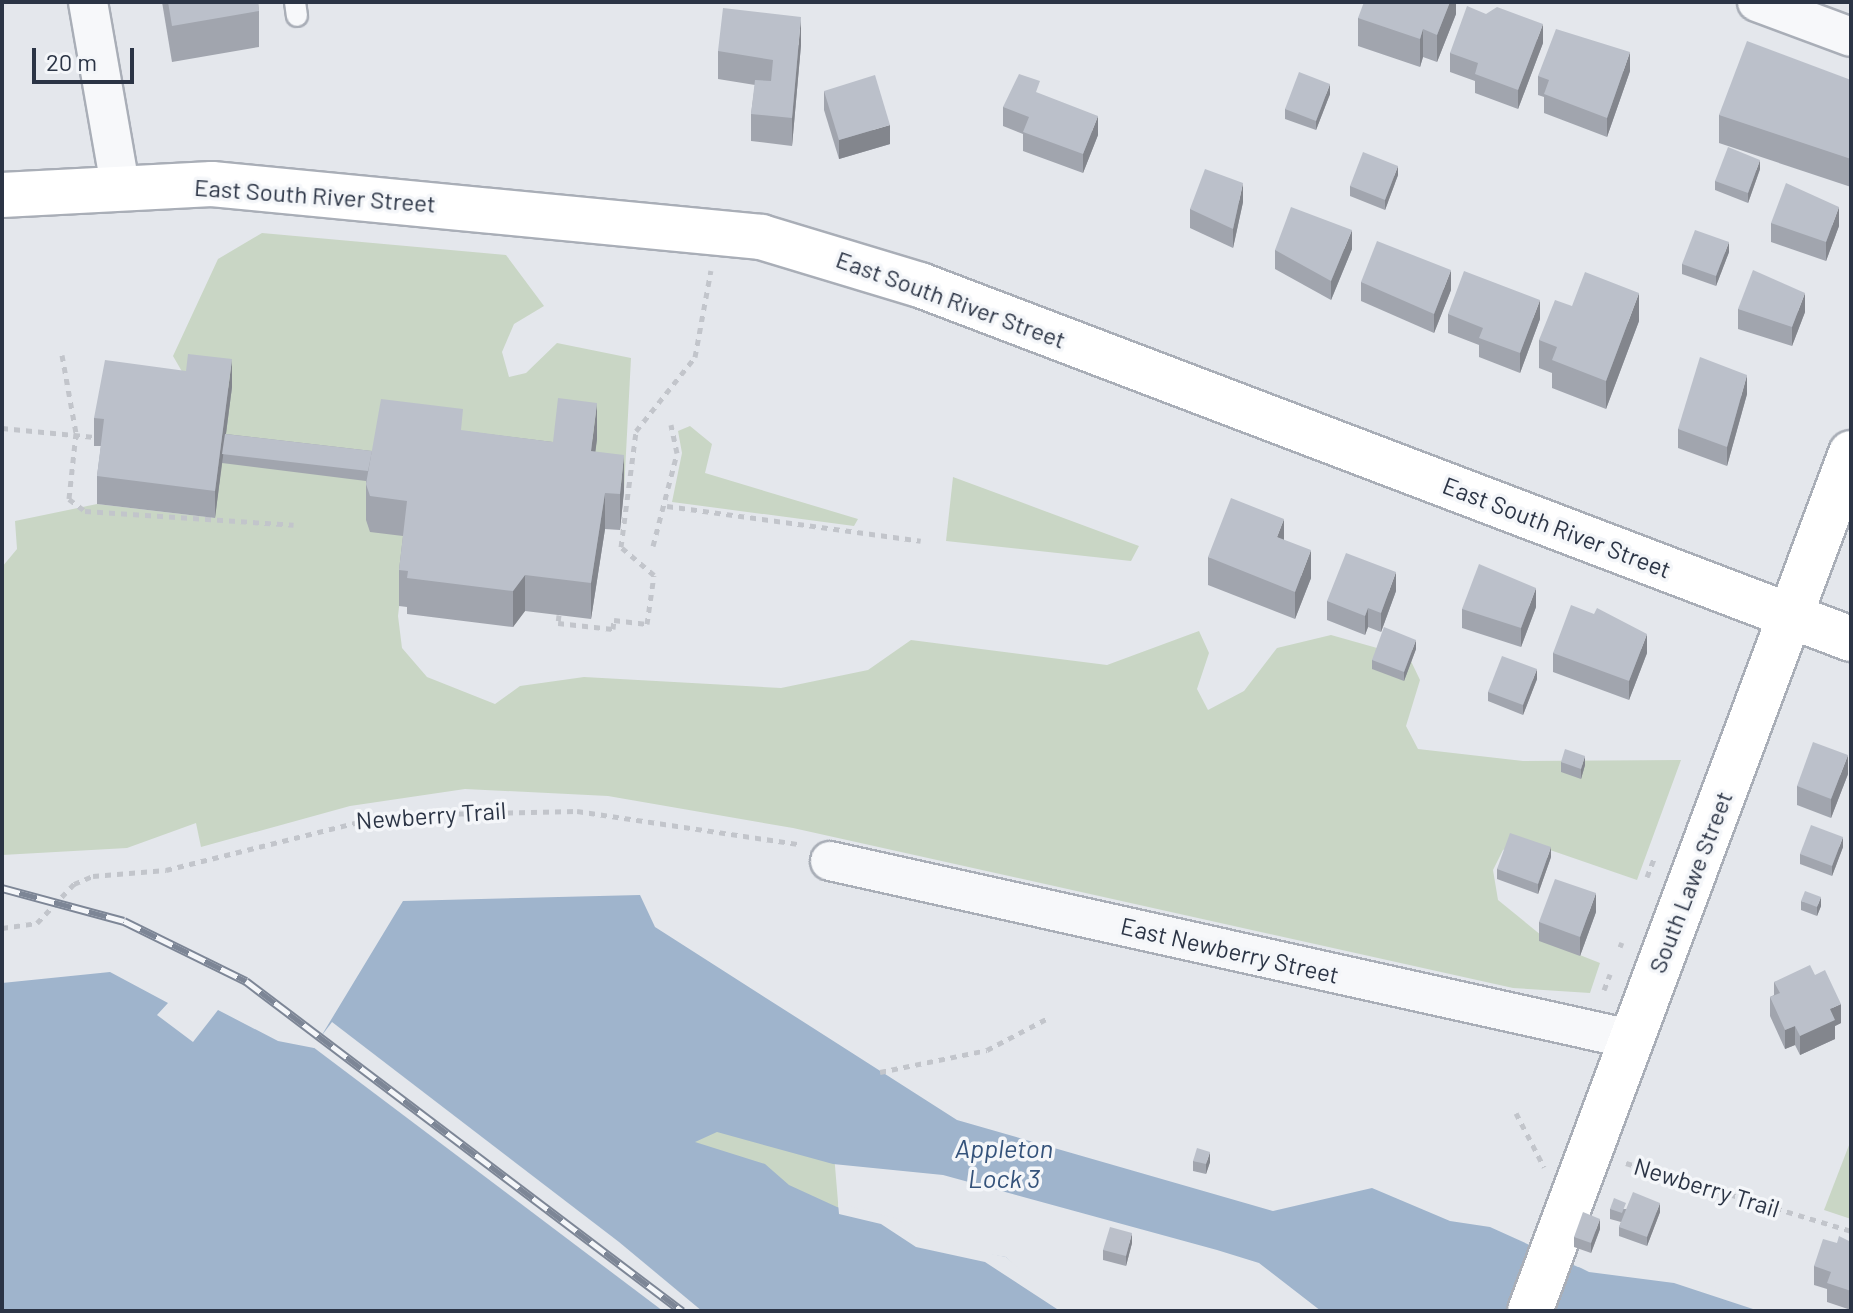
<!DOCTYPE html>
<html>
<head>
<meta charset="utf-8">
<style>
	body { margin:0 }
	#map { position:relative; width:1853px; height:1313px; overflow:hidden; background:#e4e7ec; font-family:Barlow,sans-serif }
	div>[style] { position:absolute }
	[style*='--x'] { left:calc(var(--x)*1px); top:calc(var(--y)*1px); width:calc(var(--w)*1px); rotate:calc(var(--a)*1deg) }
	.green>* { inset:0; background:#c9d6c5 }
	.water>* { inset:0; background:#9fb4cc }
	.pier>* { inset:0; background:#e4e7ec }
	.path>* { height:5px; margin-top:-2.5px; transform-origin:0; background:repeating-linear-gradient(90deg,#c2c5cb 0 6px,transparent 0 12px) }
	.roads { filter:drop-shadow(2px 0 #a9aeb7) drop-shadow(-2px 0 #a9aeb7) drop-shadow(0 2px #a9aeb7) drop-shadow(0 -2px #a9aeb7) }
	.lane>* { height:20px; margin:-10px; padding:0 10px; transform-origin:10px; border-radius:10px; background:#f7f8fa }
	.street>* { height:38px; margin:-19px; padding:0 19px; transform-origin:19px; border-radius:19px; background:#f7f8fa }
	.secondary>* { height:44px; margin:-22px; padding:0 22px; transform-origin:22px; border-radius:22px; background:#fff }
	.rail>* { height:9px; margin-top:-4.5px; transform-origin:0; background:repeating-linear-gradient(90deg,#f4f6f9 0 18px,#7d8696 0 36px); box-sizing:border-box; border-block:2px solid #7d8696 }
	.wall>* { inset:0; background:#a1a5ae }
	.shaded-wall>* { inset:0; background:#83868d }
	.building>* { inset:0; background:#bbc0ca }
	span { translate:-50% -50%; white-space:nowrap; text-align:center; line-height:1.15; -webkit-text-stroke:7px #f4f6f9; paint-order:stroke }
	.street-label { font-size:24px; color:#2b3445 }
	.water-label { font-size:26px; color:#34527a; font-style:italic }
	.frame { position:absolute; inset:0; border:4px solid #2b3445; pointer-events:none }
	.scale { position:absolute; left:32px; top:48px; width:102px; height:36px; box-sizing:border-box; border:4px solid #2b3445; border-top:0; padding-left:10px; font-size:24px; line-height:28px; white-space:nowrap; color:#2b3445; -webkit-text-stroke:6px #f4f6f9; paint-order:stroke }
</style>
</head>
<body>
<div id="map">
	<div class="green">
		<div style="clip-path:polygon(262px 233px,506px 255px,544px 306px,514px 324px,502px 352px,509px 377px,526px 373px,557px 343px,631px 358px,624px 491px,591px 487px,596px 439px,553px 478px,407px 537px,398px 616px,402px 648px,427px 677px,495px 704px,520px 686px,584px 677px,781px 688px,868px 670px,911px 640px,1107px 665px,1199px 631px,1209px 653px,1197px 689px,1208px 710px,1244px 691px,1277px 648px,1331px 635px,1409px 657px,1420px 680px,1406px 726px,1418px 749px,1523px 761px,1681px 760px,1637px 880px,1524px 841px,1503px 850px,1493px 870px,1498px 900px,1552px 944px,1600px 963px,1590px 993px,1513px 988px,793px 828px,608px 796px,465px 789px,350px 806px,201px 847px,196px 823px,127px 848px,2px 855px,2px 567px,17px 549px,15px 521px,97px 504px,215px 518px,188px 382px,173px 356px,218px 259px)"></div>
		<div style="clip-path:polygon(690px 426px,712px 444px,705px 473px,858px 519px,854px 526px,672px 502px,682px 453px,678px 431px)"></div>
		<div style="clip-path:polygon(953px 477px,1139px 546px,1131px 561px,946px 541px)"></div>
		<div style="clip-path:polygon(680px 1118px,834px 1154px,839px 1214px,712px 1181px)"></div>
		<div style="clip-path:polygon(1851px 1140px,1851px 1219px,1824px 1210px)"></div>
	</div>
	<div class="water">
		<div style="clip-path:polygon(640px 895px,655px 927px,957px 1120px,1273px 1211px,1372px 1188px,1450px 1221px,1490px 1227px,1578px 1267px,1668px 1275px,1779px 1311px,1321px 1311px,1259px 1263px,1217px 1250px,943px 1175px,833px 1164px,717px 1132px,695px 1142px,765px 1164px,789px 1185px,837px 1207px,896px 1223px,920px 1243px,1006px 1257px,1036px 1288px,1094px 1311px,2px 1311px,2px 983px,110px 972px,168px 1003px,157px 1015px,193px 1042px,218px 1010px,278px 1041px,314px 1048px,403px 901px)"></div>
	</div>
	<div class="pier">
		<div style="clip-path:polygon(332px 1022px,619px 1242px,702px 1311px,663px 1311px,313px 1047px)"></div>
		<div style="clip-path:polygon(838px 1203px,898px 1219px,921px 1239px,1006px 1257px,1038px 1285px,1098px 1311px,1060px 1311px,985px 1262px,916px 1247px,881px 1224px,839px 1214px)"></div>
		<div style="clip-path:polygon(1582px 1258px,1669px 1272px,1783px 1311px,1759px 1311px,1674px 1283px,1589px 1272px,1579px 1267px)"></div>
	</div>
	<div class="path">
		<div style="--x:62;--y:355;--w:79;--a:79.8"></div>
		<div style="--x:76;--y:433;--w:66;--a:96.1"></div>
		<div style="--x:69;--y:499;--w:20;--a:37"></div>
		<div style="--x:85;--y:511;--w:209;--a:3.8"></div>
		<div style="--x:2;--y:428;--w:93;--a:5.5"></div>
		<div style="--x:667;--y:506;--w:256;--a:7.8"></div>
		<div style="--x:653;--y:546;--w:96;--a:-75.5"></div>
		<div style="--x:677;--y:453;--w:29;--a:-102"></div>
		<div style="--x:559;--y:615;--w:8;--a:97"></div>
		<div style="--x:558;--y:623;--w:55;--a:6.2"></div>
		<div style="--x:613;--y:629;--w:9;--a:-84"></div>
		<div style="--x:614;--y:620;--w:33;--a:7"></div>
		<div style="--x:647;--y:624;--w:49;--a:-81.9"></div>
		<div style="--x:654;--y:575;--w:43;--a:-139.7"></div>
		<div style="--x:621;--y:547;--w:117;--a:-82.6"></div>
		<div style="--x:636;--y:431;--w:95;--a:-51.4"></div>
		<div style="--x:695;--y:357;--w:88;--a:-79.6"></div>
		<div style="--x:1647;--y:877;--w:19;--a:-69"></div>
		<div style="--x:2;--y:928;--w:35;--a:-8"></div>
		<div style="--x:37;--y:923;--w:54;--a:-46.5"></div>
		<div style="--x:74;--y:884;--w:21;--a:-23"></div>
		<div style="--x:93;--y:876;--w:73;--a:-4.7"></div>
		<div style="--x:166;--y:870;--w:228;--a:-14"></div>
		<div style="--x:387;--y:815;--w:190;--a:-1.2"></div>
		<div style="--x:577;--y:811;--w:224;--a:8.5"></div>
		<div style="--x:1620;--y:947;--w:5;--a:-68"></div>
		<div style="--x:1604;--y:990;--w:17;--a:-69"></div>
		<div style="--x:880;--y:1072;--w:109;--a:-11.6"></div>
		<div style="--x:987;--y:1050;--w:69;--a:-27.7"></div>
		<div style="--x:1516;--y:1113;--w:61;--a:62.6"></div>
		<div style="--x:1626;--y:1163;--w:235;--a:16.8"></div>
	</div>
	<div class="roads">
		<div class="lane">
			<div style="--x:295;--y:2;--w:14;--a:82"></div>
		</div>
		<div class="street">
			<div style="--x:88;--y:2;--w:186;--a:80.1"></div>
			<div style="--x:1757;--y:2;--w:100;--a:20.4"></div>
			<div style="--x:830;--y:861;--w:820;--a:12.54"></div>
		</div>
		<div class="secondary">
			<div style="--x:2;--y:195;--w:210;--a:-3"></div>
			<div style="--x:212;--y:184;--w:552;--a:5.51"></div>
			<div style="--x:761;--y:237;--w:166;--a:16.8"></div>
			<div style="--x:920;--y:285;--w:996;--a:20.82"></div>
			<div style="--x:1530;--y:1311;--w:916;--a:-69.49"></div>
		</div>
	</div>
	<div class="rail">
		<div style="--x:2;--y:888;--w:126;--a:15.1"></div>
		<div style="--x:124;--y:921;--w:136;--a:26.2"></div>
		<div style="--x:246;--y:981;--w:547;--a:37.12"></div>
	</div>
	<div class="wall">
		<div style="clip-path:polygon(162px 2px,258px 2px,259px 11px,259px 47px,172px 62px)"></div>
		<div style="clip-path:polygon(1456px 2px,1456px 14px,1437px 62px,1423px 57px,1420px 67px,1358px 46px,1358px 18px)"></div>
		<div style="clip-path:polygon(1486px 14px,1543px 43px,1518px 109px,1475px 93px,1475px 81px,1450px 72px,1450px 53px)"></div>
		<div style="clip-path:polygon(801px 45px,792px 146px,751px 141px,751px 114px,755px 85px,718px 79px,718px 51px)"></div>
		<div style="clip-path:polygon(1630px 71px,1607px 137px,1544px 113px,1544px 97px,1538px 95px,1538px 76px)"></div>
		<div style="clip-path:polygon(1851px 80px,1851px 187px,1719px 143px,1719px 115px)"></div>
		<div style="clip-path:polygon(824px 91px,890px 144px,839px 159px,824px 110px)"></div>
		<div style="clip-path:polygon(1040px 94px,1098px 135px,1083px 173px,1023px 151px,1023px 134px,1003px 126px,1003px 107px)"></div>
		<div style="clip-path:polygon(1330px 94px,1316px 130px,1285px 119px,1285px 109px)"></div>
		<div style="clip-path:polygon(1760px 169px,1748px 203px,1715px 190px,1715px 181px)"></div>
		<div style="clip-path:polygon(1398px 175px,1385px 210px,1350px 196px,1350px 186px)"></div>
		<div style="clip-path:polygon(1243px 202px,1233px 248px,1190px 228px,1190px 209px)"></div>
		<div style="clip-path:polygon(1771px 223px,1839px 226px,1826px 261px,1771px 242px)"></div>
		<div style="clip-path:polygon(1352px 249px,1331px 300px,1275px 269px,1275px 250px)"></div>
		<div style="clip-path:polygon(1729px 252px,1716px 286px,1682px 274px,1682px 264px)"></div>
		<div style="clip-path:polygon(1361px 282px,1451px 290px,1434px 333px,1361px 301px)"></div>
		<div style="clip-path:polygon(1738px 309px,1805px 312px,1792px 346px,1738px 329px)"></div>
		<div style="clip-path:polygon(1448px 314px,1540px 319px,1520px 373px,1479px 357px,1479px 345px,1448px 333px)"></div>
		<div style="clip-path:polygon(1639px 321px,1606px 409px,1552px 388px,1552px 373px,1539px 368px,1539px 340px)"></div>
		<div style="clip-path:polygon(232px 387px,226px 434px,372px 451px,463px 431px,553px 442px,597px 439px,595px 452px,624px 491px,620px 530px,605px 529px,591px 619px,525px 611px,513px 627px,407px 614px,407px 607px,399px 606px,399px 570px,403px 536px,370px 532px,366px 520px,366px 481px,222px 463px,222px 461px,215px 518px,97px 504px,97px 476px,101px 446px,94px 446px,94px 418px)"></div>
		<div style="clip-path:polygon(1747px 394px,1727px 466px,1678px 448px,1678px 429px)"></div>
		<div style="clip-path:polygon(1208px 557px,1311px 578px,1295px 619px,1208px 585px)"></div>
		<div style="clip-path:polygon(1396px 591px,1381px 632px,1368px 627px,1365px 635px,1327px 620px,1327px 601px)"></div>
		<div style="clip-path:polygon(1536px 607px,1521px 647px,1462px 628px,1462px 609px)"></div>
		<div style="clip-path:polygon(1594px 614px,1647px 653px,1629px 700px,1553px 672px,1553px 653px)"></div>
		<div style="clip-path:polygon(1416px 649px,1404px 681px,1372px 669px,1372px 660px)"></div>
		<div style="clip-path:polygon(1537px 679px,1523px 715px,1488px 701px,1488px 692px)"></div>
		<div style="clip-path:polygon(1561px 762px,1585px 765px,1581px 779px,1561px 772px)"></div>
		<div style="clip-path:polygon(1848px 774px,1831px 818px,1797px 805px,1797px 786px)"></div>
		<div style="clip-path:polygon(1843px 847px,1832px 876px,1800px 864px,1800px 854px)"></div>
		<div style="clip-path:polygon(1551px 857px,1538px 894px,1497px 879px,1497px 869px)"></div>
		<div style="clip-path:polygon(1801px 901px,1821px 906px,1817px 916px,1801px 910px)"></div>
		<div style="clip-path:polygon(1596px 912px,1580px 956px,1539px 941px,1539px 922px)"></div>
		<div style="clip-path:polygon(1815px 975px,1841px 1023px,1835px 1026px,1835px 1039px,1800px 1055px,1795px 1045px,1785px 1049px,1770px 1016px,1770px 997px,1774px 995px,1774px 982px)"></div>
		<div style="clip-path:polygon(1193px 1161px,1210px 1162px,1206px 1174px,1193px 1171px)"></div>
		<div style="clip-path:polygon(1610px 1209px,1626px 1209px,1660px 1212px,1647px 1246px,1619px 1236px,1619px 1227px,1621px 1222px,1610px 1219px)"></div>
		<div style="clip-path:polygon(1600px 1229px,1591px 1253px,1574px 1247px,1574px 1237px)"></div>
		<div style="clip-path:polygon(1851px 1242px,1851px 1310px,1827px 1302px,1827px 1289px,1814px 1285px,1814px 1266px,1837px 1243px)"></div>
		<div style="clip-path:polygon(1132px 1243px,1126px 1266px,1103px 1260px,1103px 1250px)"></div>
	</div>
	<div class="shaded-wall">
		<div style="clip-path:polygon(1450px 2px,1456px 2px,1456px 14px,1437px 62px,1437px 35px)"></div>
		<div style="clip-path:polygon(801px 17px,801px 45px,792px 146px,792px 118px)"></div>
		<div style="clip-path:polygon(1543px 24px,1543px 43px,1518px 109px,1518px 90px)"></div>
		<div style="clip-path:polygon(1423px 29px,1423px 57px,1420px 67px,1420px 39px)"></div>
		<div style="clip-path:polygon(1630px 52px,1630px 71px,1607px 137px,1607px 118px)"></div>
		<div style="clip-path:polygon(1330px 84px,1330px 94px,1316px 130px,1316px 121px)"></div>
		<div style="clip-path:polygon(1098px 116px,1098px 135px,1083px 173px,1083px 154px)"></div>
		<div style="clip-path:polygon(890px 125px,890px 144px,839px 159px,839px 140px)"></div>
		<div style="clip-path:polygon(1760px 160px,1760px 169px,1748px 203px,1748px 193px)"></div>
		<div style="clip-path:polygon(1398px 166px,1398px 175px,1385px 210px,1385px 200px)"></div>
		<div style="clip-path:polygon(1243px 183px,1243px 202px,1233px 248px,1233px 229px)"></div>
		<div style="clip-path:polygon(1839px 207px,1839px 226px,1826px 261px,1826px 242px)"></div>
		<div style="clip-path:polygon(1352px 230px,1352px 249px,1331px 300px,1331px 281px)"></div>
		<div style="clip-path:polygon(1729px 242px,1729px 252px,1716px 286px,1716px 276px)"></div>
		<div style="clip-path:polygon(1451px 270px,1451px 290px,1434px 333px,1434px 314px)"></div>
		<div style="clip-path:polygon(1639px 293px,1639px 321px,1606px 409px,1606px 381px)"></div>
		<div style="clip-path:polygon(1805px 293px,1805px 312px,1792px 346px,1792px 327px)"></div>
		<div style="clip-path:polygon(1540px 300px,1540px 319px,1520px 373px,1520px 353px)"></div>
		<div style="clip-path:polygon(232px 359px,232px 387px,215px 518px,215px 491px)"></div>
		<div style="clip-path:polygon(1747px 375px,1747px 394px,1727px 466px,1727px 447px)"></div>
		<div style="clip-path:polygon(597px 403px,597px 439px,591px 487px,591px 451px)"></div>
		<div style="clip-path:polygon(624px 455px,624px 491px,620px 530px,620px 494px)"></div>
		<div style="clip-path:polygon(605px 493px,605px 529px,591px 619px,591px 583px)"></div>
		<div style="clip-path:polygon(1284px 519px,1284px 547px,1277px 537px)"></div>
		<div style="clip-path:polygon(1311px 550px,1311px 578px,1295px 619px,1295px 592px)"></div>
		<div style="clip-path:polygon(1396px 572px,1396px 591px,1381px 632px,1381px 613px)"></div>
		<div style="clip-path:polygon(525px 575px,525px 611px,513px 627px,513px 591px)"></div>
		<div style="clip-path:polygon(1536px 588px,1536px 607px,1521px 647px,1521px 628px)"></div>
		<div style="clip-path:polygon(1368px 608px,1368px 627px,1365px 635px,1365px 616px)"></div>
		<div style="clip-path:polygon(1647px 634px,1647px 653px,1629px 700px,1629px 681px)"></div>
		<div style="clip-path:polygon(1416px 640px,1416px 649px,1404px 681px,1404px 672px)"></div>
		<div style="clip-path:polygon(1537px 669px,1537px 679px,1523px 715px,1523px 705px)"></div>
		<div style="clip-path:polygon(1848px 755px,1848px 774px,1831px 818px,1831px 799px)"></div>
		<div style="clip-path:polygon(1585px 756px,1585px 765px,1581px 779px,1581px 769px)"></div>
		<div style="clip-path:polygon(1843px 837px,1843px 847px,1832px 876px,1832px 866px)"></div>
		<div style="clip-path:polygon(1551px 847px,1551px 857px,1538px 894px,1538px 884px)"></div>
		<div style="clip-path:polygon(1596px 893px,1596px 912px,1580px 956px,1580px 937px)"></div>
		<div style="clip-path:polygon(1821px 897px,1821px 906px,1817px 916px,1817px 907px)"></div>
		<div style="clip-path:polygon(1841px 1004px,1841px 1023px,1835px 1026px,1835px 1039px,1800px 1055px,1800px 1036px,1830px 1009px)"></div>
		<div style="clip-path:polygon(1795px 1026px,1795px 1045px,1785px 1049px,1785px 1030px)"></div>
		<div style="clip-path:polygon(1210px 1152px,1210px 1162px,1206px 1174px,1206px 1164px)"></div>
		<div style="clip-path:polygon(1660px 1203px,1660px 1212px,1647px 1246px,1647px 1237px)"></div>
		<div style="clip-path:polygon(1600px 1219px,1600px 1229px,1591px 1253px,1591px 1243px)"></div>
		<div style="clip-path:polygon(1132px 1233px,1132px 1243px,1126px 1266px,1126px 1256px)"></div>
	</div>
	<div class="building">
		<div style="clip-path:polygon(168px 2px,258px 2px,259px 11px,172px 26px)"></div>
		<div style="clip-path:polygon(1364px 2px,1450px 2px,1437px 35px,1423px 29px,1420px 39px,1358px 18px)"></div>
		<div style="clip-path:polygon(1467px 6px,1486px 14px,1497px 7px,1543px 24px,1518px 90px,1475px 74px,1478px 63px,1450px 53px)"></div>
		<div style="clip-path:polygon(723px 8px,801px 17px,792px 118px,751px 114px,755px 80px,771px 81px,773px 60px,718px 51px)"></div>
		<div style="clip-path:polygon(1556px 29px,1630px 52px,1607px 118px,1544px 94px,1549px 80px,1538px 76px)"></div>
		<div style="clip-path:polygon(1747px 41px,1851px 80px,1851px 159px,1719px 115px)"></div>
		<div style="clip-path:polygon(1299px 72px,1330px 84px,1316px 121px,1285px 109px)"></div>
		<div style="clip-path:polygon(1019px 74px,1040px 81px,1036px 92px,1098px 116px,1083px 154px,1023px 132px,1029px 117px,1003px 107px)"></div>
		<div style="clip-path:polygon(875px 75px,890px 125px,839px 140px,824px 91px)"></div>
		<div style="clip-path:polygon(1728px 147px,1760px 160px,1748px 193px,1715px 181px)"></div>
		<div style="clip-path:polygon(1363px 152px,1398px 166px,1385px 200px,1350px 186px)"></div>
		<div style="clip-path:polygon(1205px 169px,1243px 183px,1233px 229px,1190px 209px)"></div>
		<div style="clip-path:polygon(1786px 183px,1839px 207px,1826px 242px,1771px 223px)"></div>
		<div style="clip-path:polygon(1291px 207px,1352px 230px,1331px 281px,1275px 250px)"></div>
		<div style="clip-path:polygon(1695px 230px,1729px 242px,1716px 276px,1682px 264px)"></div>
		<div style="clip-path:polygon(1377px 241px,1451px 270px,1434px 314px,1361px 282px)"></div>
		<div style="clip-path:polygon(1753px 270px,1805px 293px,1792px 327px,1738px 309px)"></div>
		<div style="clip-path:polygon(1464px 271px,1540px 300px,1520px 353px,1479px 338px,1483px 328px,1448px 314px)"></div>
		<div style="clip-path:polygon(1585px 272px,1639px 293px,1606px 381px,1552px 360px,1557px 347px,1539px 340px,1555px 300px,1572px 306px)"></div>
		<div style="clip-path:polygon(188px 354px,232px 359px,215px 491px,97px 476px,104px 419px,94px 418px,105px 360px,186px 371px)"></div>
		<div style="clip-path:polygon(1700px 357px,1747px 375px,1727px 447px,1678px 429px)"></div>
		<div style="clip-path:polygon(558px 398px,597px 403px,591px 451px,624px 455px,620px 494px,605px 493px,591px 583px,525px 575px,513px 591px,407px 578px,408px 571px,399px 570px,407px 501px,370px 496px,366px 484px,381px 399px,463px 409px,461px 430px,553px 442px)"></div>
		<div style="clip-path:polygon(225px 434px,372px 451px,368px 471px,222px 454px)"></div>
		<div style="clip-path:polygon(1231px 498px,1284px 519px,1277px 537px,1311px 550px,1295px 592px,1208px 557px)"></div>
		<div style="clip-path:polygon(1346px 553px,1396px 572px,1381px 613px,1368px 608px,1365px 616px,1327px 601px)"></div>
		<div style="clip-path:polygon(1479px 564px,1536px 588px,1521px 628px,1462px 609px)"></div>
		<div style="clip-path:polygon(1571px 605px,1594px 614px,1597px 608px,1647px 634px,1629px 681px,1553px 653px)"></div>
		<div style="clip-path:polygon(1384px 627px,1416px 640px,1404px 672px,1372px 660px)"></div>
		<div style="clip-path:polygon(1502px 656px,1537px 669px,1523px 705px,1488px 692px)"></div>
		<div style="clip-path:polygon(1813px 742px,1848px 755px,1831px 799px,1797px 786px)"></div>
		<div style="clip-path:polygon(1565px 749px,1585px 756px,1581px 769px,1561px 762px)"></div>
		<div style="clip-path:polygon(1811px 825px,1843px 837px,1832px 866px,1800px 854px)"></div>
		<div style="clip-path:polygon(1510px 833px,1551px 847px,1538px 884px,1497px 869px)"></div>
		<div style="clip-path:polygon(1555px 879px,1596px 893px,1580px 937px,1539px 922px)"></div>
		<div style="clip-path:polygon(1805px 891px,1821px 897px,1817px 907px,1801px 901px)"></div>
		<div style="clip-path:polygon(1810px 965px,1815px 975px,1825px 970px,1841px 1004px,1830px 1009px,1835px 1020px,1800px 1036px,1795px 1026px,1785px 1030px,1770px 997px,1780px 993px,1774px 982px)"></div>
		<div style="clip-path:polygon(1197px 1148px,1210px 1152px,1206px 1164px,1193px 1161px)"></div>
		<div style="clip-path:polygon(1633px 1192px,1660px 1203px,1647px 1237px,1619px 1227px)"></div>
		<div style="clip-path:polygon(1614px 1198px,1626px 1203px,1622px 1213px,1610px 1209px)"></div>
		<div style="clip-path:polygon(1583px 1212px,1600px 1219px,1591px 1243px,1574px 1237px)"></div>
		<div style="clip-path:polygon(1110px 1227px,1132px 1233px,1126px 1256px,1103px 1250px)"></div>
		<div style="clip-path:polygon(1839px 1236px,1851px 1242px,1851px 1291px,1827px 1283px,1831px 1272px,1814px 1266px,1823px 1239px,1837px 1243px)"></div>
	</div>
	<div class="street-label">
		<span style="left:315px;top:195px;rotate:4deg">East South River Street</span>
		<span style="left:951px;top:299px;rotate:20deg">East South River Street</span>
		<span style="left:1557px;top:527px;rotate:21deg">East South River Street</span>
		<span style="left:431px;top:815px;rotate:-4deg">Newberry Trail</span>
		<span style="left:1690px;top:882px;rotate:-69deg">South Lawe Street</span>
		<span style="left:1230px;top:950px;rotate:13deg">East Newberry Street</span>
		<span style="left:1707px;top:1187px;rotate:17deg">Newberry Trail</span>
	</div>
	<div class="water-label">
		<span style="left:1004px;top:1163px">Appleton<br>Lock 3</span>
	</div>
	<div class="frame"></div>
	<div class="scale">20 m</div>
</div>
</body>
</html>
